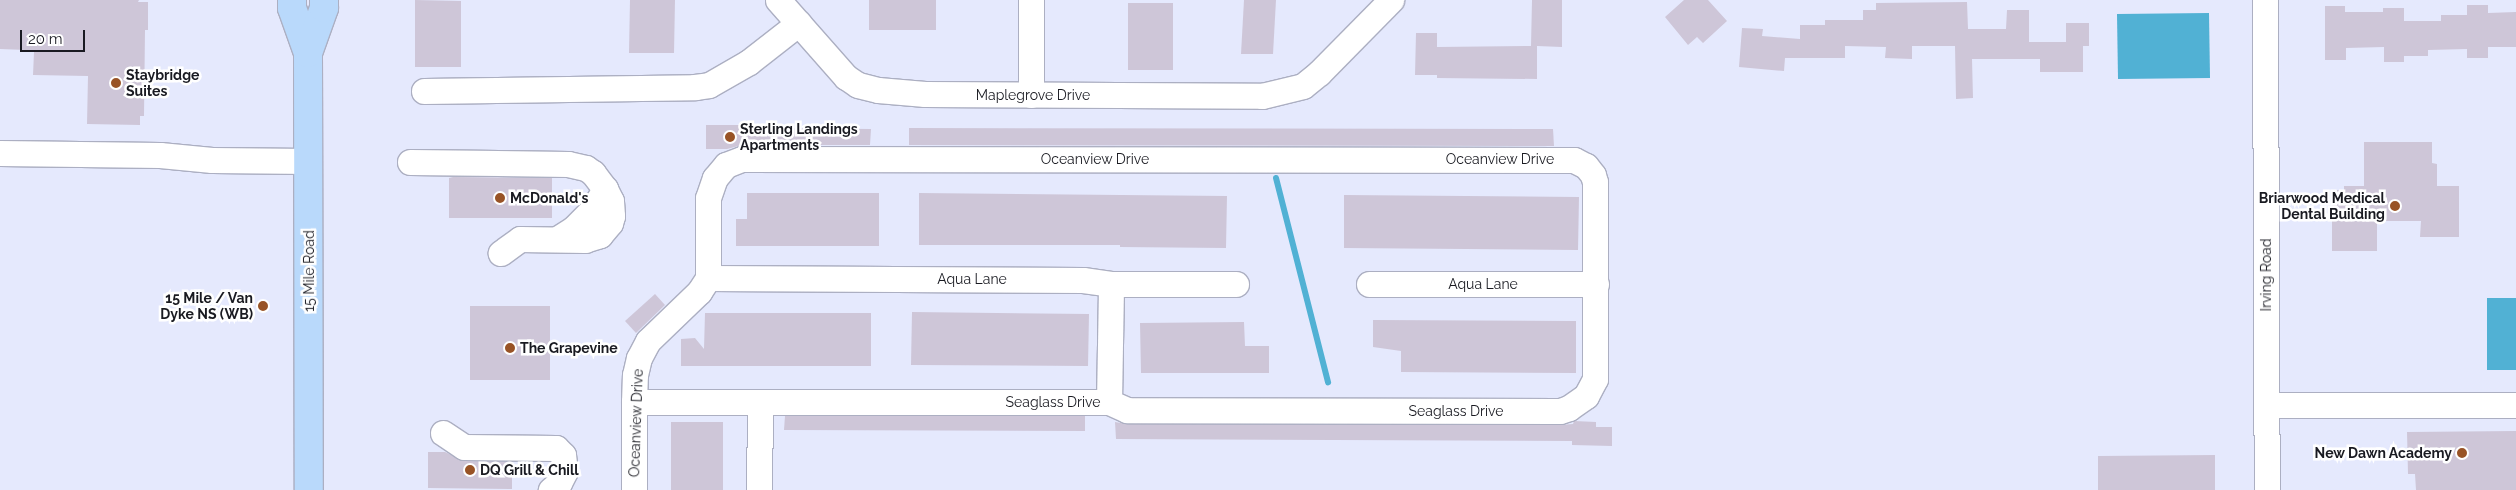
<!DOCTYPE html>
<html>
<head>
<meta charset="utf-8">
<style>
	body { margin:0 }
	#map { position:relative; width:2516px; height:490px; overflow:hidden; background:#e5e9fd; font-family:Raleway,sans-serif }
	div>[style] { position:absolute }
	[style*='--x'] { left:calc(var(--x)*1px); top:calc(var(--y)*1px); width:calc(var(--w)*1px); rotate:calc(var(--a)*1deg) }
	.water>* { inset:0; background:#51b1d4 }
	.stream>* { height:6px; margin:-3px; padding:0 3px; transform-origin:3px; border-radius:3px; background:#51b1d4 }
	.building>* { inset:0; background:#cec6d8 }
	.roads { filter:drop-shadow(1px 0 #acafc2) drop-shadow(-1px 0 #acafc2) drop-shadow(0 1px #acafc2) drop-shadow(0 -1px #acafc2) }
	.minor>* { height:25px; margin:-12.5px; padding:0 12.5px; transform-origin:12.5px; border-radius:12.5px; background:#fff }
	.major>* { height:28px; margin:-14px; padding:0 14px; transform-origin:14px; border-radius:14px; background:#b9d9fb }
	.dots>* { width:14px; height:14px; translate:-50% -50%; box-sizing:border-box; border:2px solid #fff; border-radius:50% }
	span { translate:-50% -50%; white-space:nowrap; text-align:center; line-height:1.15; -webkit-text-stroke:5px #fff; paint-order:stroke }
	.poi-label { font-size:14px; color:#191a21; font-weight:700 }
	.left { translate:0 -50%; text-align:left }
	.right { translate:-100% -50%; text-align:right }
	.street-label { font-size:14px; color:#191a21 }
	.scale { position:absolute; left:20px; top:30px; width:65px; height:22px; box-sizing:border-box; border:2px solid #191a21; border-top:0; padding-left:6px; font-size:15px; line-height:18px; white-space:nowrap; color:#191a21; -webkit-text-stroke:4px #fff; paint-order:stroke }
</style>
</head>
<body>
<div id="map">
	<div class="water">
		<div style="clip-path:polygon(2209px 13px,2210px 78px,2118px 79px,2117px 14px)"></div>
		<div style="clip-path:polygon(2487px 298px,2516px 298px,2516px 370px,2487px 370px)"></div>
	</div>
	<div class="stream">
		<div style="--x:1276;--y:178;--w:211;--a:75.7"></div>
	</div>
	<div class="building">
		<div style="clip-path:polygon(0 0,139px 0,138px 2px,148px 2px,148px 30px,145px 30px,144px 116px,140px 116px,140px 125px,87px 124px,88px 76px,33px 75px,34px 52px,26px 52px,26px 50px,0 49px)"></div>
		<div style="clip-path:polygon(415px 0,461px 1px,461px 67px,415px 67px)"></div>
		<div style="clip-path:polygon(630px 0,675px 0,674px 53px,629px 53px)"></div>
		<div style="clip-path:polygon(869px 0,936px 0,936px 30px,869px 30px)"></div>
		<div style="clip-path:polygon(1244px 0,1276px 0,1273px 54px,1241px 54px)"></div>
		<div style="clip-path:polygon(1532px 0,1562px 0,1562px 47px,1537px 46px,1537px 79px,1437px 78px,1437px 75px,1415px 75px,1416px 33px,1437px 33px,1437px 47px,1531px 46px)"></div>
		<div style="clip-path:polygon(1684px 0,1708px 0,1727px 21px,1703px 43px,1697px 37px,1688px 45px,1665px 17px)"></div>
		<div style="clip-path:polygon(1967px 2px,1968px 29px,2006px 29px,2007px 10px,2029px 10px,2029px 42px,2066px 42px,2066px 23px,2089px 23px,2089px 46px,2083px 46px,2083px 72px,2040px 72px,2040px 59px,1972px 59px,1973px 98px,1956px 99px,1955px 46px,1912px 46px,1912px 59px,1885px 58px,1886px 47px,1845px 46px,1845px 58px,1785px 58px,1784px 71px,1739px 67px,1742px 28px,1763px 29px,1762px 36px,1800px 39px,1800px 25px,1825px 25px,1825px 20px,1863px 20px,1863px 10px,1876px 10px,1876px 3px)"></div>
		<div style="clip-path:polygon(1128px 3px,1173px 3px,1173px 70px,1128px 70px)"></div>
		<div style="clip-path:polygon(2467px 5px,2488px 5px,2488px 13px,2516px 12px,2516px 47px,2488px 47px,2488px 58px,2467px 58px,2467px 49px,2428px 50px,2428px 56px,2404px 56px,2404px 62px,2384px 62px,2384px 47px,2346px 48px,2346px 60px,2325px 60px,2325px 6px,2345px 6px,2345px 12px,2383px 12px,2383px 8px,2404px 8px,2404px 21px,2441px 21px,2441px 15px,2467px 15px)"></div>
		<div style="clip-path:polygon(706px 125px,753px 125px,753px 128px,871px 129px,870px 145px,742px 145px,727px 149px,706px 149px)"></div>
		<div style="clip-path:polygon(909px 128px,1553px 129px,1554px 146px,909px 145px)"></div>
		<div style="clip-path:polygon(2364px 142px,2432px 142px,2432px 163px,2437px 164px,2437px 186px,2459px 186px,2459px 237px,2420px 237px,2421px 221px,2377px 221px,2377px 251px,2332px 251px,2332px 190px,2344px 190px,2344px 186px,2364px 186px)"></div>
		<div style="clip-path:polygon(453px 177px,552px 178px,552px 218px,449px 218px,449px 178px)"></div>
		<div style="clip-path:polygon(747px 193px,879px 193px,879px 246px,736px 246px,736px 219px,747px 219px)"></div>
		<div style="clip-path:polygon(919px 193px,1227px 196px,1226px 248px,1120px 247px,1120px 245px,919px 245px)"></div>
		<div style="clip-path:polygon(1344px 195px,1579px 197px,1578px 250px,1344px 248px)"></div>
		<div style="clip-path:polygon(655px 294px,665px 305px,636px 333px,625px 321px)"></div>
		<div style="clip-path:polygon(470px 306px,550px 306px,550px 380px,470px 380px)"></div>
		<div style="clip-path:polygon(912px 312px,1089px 314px,1088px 366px,911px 365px)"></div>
		<div style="clip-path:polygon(705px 313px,871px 313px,871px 366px,681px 366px,681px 339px,695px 338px,704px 349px)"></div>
		<div style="clip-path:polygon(1373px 320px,1576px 321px,1576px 373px,1401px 372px,1401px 351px,1373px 347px)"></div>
		<div style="clip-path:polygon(1244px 322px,1245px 346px,1269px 346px,1269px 373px,1141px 373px,1140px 323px)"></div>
		<div style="clip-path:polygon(785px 416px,1085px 416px,1085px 431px,784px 430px)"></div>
		<div style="clip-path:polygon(1574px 421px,1596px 422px,1596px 427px,1612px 427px,1612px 446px,1572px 445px,1572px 441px,1116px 439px,1115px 422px,1127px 424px,1560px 425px,1573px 424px)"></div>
		<div style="clip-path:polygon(671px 422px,723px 422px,723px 490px,671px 490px)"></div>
		<div style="clip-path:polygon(2516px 431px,2516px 490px,2416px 490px,2415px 474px,2408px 474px,2407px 432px)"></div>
		<div style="clip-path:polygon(428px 452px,445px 452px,464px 461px,512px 462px,512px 489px,428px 488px)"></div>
		<div style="clip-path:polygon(2215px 455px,2215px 490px,2098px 490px,2098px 456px)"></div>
	</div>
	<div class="roads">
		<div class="minor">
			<div style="--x:778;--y:0;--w:103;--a:48.6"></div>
			<div style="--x:846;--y:77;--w:14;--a:34"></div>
			<div style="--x:858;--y:85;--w:21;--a:14"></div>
			<div style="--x:878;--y:90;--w:47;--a:4.9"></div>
			<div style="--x:925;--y:94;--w:337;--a:0.3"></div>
			<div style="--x:1262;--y:96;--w:42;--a:-13.7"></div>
			<div style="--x:1303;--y:86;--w:21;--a:-39"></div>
			<div style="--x:1319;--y:73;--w:103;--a:-45.4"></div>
			<div style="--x:1031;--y:0;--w:95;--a:90"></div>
			<div style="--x:2265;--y:0;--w:490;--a:89.8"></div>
			<div style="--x:424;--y:91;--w:271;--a:-0.8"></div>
			<div style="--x:695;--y:87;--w:14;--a:-8"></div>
			<div style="--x:709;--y:85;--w:46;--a:-29.9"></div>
			<div style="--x:749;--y:62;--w:63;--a:-38"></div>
			<div style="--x:0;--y:153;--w:160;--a:0.7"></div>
			<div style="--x:160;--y:155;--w:52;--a:5.5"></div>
			<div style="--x:212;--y:160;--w:97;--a:0.6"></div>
			<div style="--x:410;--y:162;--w:158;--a:0.7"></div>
			<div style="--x:568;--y:164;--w:18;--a:13"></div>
			<div style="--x:586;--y:168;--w:9;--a:36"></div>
			<div style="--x:593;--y:173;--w:20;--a:53"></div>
			<div style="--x:605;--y:189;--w:13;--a:63"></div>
			<div style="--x:611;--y:201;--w:15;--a:86"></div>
			<div style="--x:612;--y:216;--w:7;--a:106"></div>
			<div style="--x:610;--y:223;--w:16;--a:130"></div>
			<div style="--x:600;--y:235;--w:16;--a:162"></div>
			<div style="--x:585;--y:240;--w:65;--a:-179.1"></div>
			<div style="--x:520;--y:239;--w:24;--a:144"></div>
			<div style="--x:557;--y:239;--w:19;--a:-32"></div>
			<div style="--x:573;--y:229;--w:27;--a:-45"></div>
			<div style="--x:592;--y:210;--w:25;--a:-58"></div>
			<div style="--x:708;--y:278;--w:375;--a:0.3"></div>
			<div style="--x:1083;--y:280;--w:28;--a:8"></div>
			<div style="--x:1111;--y:284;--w:125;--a:0"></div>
			<div style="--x:1369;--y:284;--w:227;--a:0"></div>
			<div style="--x:1109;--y:402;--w:118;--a:-89"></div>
			<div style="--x:2266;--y:405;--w:250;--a:0"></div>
			<div style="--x:443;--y:433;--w:25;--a:34"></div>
			<div style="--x:464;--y:447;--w:92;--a:0.6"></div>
			<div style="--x:556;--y:448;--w:10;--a:45"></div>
			<div style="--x:563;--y:455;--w:16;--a:83"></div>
			<div style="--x:565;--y:471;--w:13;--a:117"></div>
			<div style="--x:559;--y:483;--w:11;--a:139"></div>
			<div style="--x:634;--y:490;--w:88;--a:-90"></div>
			<div style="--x:634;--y:402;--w:27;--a:-88"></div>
			<div style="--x:635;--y:375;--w:17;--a:-77"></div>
			<div style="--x:639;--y:358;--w:19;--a:-62"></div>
			<div style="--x:648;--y:341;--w:71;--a:-43.9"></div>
			<div style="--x:699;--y:292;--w:17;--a:-57"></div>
			<div style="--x:708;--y:278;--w:80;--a:-90"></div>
			<div style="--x:708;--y:198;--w:21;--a:-71"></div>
			<div style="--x:715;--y:178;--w:17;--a:-50"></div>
			<div style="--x:726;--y:165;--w:17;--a:-21"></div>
			<div style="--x:742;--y:159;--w:820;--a:0.07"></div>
			<div style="--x:1562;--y:160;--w:12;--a:0"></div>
			<div style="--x:1574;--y:160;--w:13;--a:27"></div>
			<div style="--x:1586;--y:166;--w:11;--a:52"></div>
			<div style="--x:1593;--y:175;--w:7;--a:74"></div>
			<div style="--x:1595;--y:182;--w:197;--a:90"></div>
			<div style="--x:1595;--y:379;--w:19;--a:118"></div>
			<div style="--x:1586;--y:396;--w:21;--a:145"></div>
			<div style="--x:1569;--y:408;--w:9;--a:162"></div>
			<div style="--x:1560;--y:411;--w:433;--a:-179.9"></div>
			<div style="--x:1127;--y:410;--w:20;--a:-156"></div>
			<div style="--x:1109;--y:402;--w:475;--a:180"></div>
			<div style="--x:759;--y:490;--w:88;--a:-89.3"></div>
		</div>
		<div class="major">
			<div style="--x:292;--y:0;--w:8;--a:90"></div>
			<div style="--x:292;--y:8;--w:48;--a:70.4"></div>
			<div style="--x:308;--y:53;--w:437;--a:89.9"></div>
			<div style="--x:308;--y:53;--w:48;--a:-70.4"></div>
			<div style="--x:324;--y:8;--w:8;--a:-90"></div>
		</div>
	</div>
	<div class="dots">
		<div style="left:116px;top:83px;background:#985326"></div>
		<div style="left:730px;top:137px;background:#985326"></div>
		<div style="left:500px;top:198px;background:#985326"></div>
		<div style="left:2395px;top:206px;background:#985326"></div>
		<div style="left:263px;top:306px;background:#985326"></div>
		<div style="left:510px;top:348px;background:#985326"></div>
		<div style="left:2462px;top:453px;background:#985326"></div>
		<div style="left:470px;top:470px;background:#985326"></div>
	</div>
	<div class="poi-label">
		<span class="left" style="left:126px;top:83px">Staybridge<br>Suites</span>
		<span class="left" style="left:740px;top:137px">Sterling Landings<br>Apartments</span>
		<span class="left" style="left:510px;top:198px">McDonald's</span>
		<span class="right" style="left:2385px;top:206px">Briarwood Medical<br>Dental Building</span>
		<span class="right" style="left:253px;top:306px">15 Mile / Van<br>Dyke NS (WB)</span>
		<span class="left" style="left:520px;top:348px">The Grapevine</span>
		<span class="right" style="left:2452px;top:453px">New Dawn Academy</span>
		<span class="left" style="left:480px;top:470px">DQ Grill &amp; Chill</span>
	</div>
	<div class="street-label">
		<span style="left:1033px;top:95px">Maplegrove Drive</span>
		<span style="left:1095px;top:159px">Oceanview Drive</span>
		<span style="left:1500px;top:159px">Oceanview Drive</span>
		<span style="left:309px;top:271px;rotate:-90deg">15 Mile Road</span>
		<span style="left:2266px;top:275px;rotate:-90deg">Irving Road</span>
		<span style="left:972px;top:279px">Aqua Lane</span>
		<span style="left:1483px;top:284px">Aqua Lane</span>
		<span style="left:1053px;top:402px">Seaglass Drive</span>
		<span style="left:1456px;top:411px">Seaglass Drive</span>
		<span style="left:636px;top:423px;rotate:-88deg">Oceanview Drive</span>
	</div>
	<div class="scale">20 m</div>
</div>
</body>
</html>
